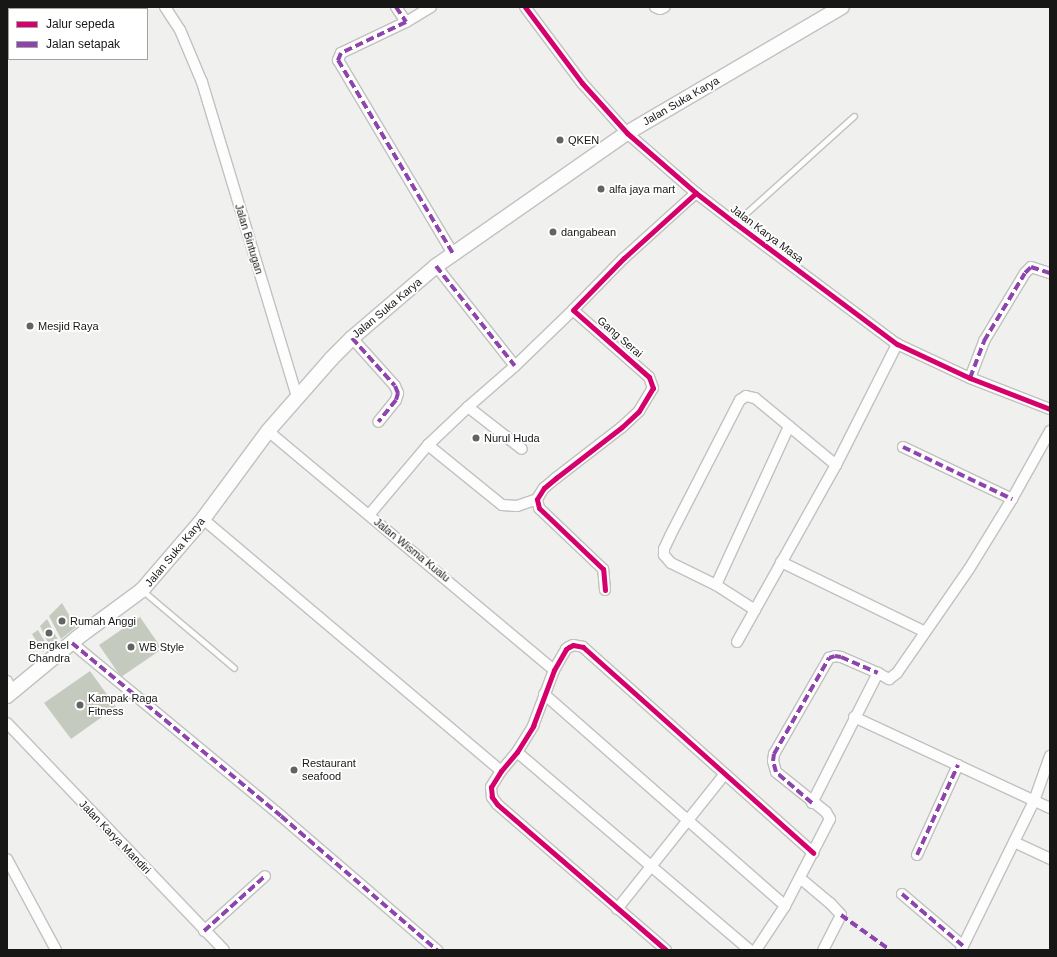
<!DOCTYPE html>
<html>
<head>
<meta charset="utf-8">
<style>
	body { margin:0 }
	#map { position:relative; width:1057px; height:957px; overflow:hidden; background:#f0f0ef; font-family:Helvetica,sans-serif }
	div>[style] { position:absolute }
	[style*='--x'] { left:calc(var(--x)*1px); top:calc(var(--y)*1px); width:calc(var(--w)*1px); rotate:calc(var(--a)*1deg) }
	.building>* { inset:0; background:#c5cabe }
	.roads { filter:drop-shadow(1px 0 #c1c1c0) drop-shadow(-1px 0 #c1c1c0) drop-shadow(0 1px #c1c1c0) drop-shadow(0 -1px #c1c1c0) }
	.service>* { height:5px; margin:-2.5px; padding:0 2.5px; transform-origin:2.5px; border-radius:2.5px; background:#fdfdfd }
	.minor>* { height:10px; margin:-5px; padding:0 5px; transform-origin:5px; border-radius:5px; background:#fdfdfd }
	.secondary>* { height:14px; margin:-7px; padding:0 7px; transform-origin:7px; border-radius:7px; background:#fdfdfd }
	.quiet>* { height:4px; margin-top:-2px; transform-origin:0; background:repeating-linear-gradient(90deg,#8e44ad 0 8px,transparent 0 12px) }
	.cycleway>* { height:5px; margin:-2.5px; padding:0 2.5px; transform-origin:2.5px; border-radius:2.5px; background:#d6006c }
	.dots>* { width:11px; height:11px; translate:-50% -50%; box-sizing:border-box; border:2px solid #fff; border-radius:50% }
	span { translate:-50% -50%; white-space:nowrap; text-align:center; line-height:1.15; -webkit-text-stroke:3.5px #fff; paint-order:stroke }
	.street-label { font-size:11px; color:#171716 }
	.poi-label { font-size:11px; color:#171716 }
	.left { translate:0 -50%; text-align:left }
	.frame { position:absolute; inset:0; border:8px solid #171716; pointer-events:none }
	.legend { position:absolute; left:8px; top:8px; width:140px; height:52px; box-sizing:border-box; background:#fff; border:1px solid #a2a2a2; margin:0; padding:5px 7px; list-style:none; font-size:12px; color:#171716 }
	.legend li { display:flex; align-items:center; gap:8px; height:20px }
	.legend b { width:20px; border:1px solid #a2a2a2 }
</style>
</head>
<body>
<div id="map">
	<div class="building">
		<div style="clip-path:polygon(62px 603px,76px 627px,61px 639px,49px 616px)"></div>
		<div style="clip-path:polygon(140px 617px,162px 649px,121px 677px,99px 645px)"></div>
		<div style="clip-path:polygon(47px 619px,58px 640px,50px 647px,40px 626px)"></div>
		<div style="clip-path:polygon(38px 630px,48px 647px,43px 652px,32px 634px)"></div>
		<div style="clip-path:polygon(90px 671px,116px 707px,71px 739px,44px 703px)"></div>
	</div>
	<div class="roads">
		<div class="service">
			<div style="--x:735;--y:223;--w:160;--a:-42"></div>
			<div style="--x:143;--y:591;--w:119;--a:40.2"></div>
		</div>
		<div class="minor">
			<div style="--x:165;--y:7;--w:27;--a:57"></div>
			<div style="--x:180;--y:30;--w:56;--a:67.1"></div>
			<div style="--x:202;--y:82;--w:329;--a:73.2"></div>
			<div style="--x:396;--y:7;--w:18;--a:56"></div>
			<div style="--x:431;--y:7;--w:29;--a:149"></div>
			<div style="--x:406;--y:22;--w:72;--a:154.5"></div>
			<div style="--x:341;--y:53;--w:8;--a:113"></div>
			<div style="--x:338;--y:60;--w:226;--a:59.3"></div>
			<div style="--x:525;--y:7;--w:95;--a:53.1"></div>
			<div style="--x:582;--y:83;--w:67;--a:48"></div>
			<div style="--x:627;--y:133;--w:91;--a:41"></div>
			<div style="--x:696;--y:193;--w:49;--a:37.6"></div>
			<div style="--x:735;--y:223;--w:202;--a:36.8"></div>
			<div style="--x:897;--y:344;--w:81;--a:25"></div>
			<div style="--x:970;--y:378;--w:86;--a:21.2"></div>
			<div style="--x:655;--y:7;--w:5;--a:22"></div>
			<div style="--x:660;--y:9;--w:5;--a:-22"></div>
			<div style="--x:436;--y:266;--w:127;--a:51.7"></div>
			<div style="--x:352;--y:338;--w:64;--a:48.1"></div>
			<div style="--x:395;--y:386;--w:8;--a:67"></div>
			<div style="--x:398;--y:393;--w:7;--a:106"></div>
			<div style="--x:396;--y:400;--w:28;--a:129"></div>
			<div style="--x:970;--y:378;--w:40;--a:-69"></div>
			<div style="--x:984;--y:341;--w:79;--a:-58.9"></div>
			<div style="--x:1025;--y:273;--w:8;--a:-45"></div>
			<div style="--x:1031;--y:267;--w:20;--a:18"></div>
			<div style="--x:468;--y:407;--w:68;--a:37.9"></div>
			<div style="--x:268;--y:431;--w:373;--a:39.9"></div>
			<div style="--x:428;--y:445;--w:95;--a:39"></div>
			<div style="--x:502;--y:505;--w:15;--a:4"></div>
			<div style="--x:517;--y:506;--w:21;--a:-19"></div>
			<div style="--x:903;--y:447;--w:121;--a:25.5"></div>
			<div style="--x:369;--y:515;--w:92;--a:-49.9"></div>
			<div style="--x:428;--y:445;--w:55;--a:-43.5"></div>
			<div style="--x:468;--y:407;--w:62;--a:-41.1"></div>
			<div style="--x:515;--y:366;--w:81;--a:-44"></div>
			<div style="--x:203;--y:519;--w:390;--a:40.2"></div>
			<div style="--x:781;--y:562;--w:160;--a:25.9"></div>
			<div style="--x:716;--y:585;--w:175;--a:-65.3"></div>
			<div style="--x:605;--y:590;--w:21;--a:-95"></div>
			<div style="--x:603;--y:569;--w:88;--a:-136.4"></div>
			<div style="--x:539;--y:508;--w:9;--a:-103"></div>
			<div style="--x:537;--y:499;--w:13;--a:-58"></div>
			<div style="--x:544;--y:488;--w:16;--a:-40"></div>
			<div style="--x:556;--y:478;--w:83;--a:-37.7"></div>
			<div style="--x:622;--y:427;--w:23;--a:-43"></div>
			<div style="--x:639;--y:411;--w:27;--a:-59"></div>
			<div style="--x:653;--y:388;--w:12;--a:-110"></div>
			<div style="--x:649;--y:377;--w:101;--a:-138.6"></div>
			<div style="--x:573;--y:310;--w:73;--a:-45.6"></div>
			<div style="--x:624;--y:258;--w:97;--a:-42.1"></div>
			<div style="--x:755;--y:610;--w:46;--a:-147.3"></div>
			<div style="--x:716;--y:585;--w:50;--a:-153.9"></div>
			<div style="--x:671;--y:563;--w:11;--a:-131"></div>
			<div style="--x:664;--y:555;--w:6;--a:-90"></div>
			<div style="--x:664;--y:549;--w:14;--a:-65"></div>
			<div style="--x:670;--y:536;--w:153;--a:-62.8"></div>
			<div style="--x:740;--y:400;--w:7;--a:-34"></div>
			<div style="--x:746;--y:396;--w:9;--a:13"></div>
			<div style="--x:755;--y:398;--w:105;--a:39.6"></div>
			<div style="--x:737;--y:642;--w:203;--a:-60.8"></div>
			<div style="--x:836;--y:465;--w:136;--a:-63.2"></div>
			<div style="--x:72;--y:643;--w:271;--a:39.6"></div>
			<div style="--x:281;--y:816;--w:206;--a:40.7"></div>
			<div style="--x:7;--y:681;--w:12;--a:66"></div>
			<div style="--x:544;--y:694;--w:321;--a:41.3"></div>
			<div style="--x:854;--y:717;--w:216;--a:24.9"></div>
			<div style="--x:7;--y:723;--w:314;--a:46.3"></div>
			<div style="--x:517;--y:752;--w:306;--a:40.4"></div>
			<div style="--x:812;--y:803;--w:146;--a:-63.1"></div>
			<div style="--x:878;--y:673;--w:13;--a:29"></div>
			<div style="--x:889;--y:679;--w:10;--a:-37"></div>
			<div style="--x:897;--y:673;--w:126;--a:-55.3"></div>
			<div style="--x:969;--y:569;--w:82;--a:-58.4"></div>
			<div style="--x:1012;--y:499;--w:78;--a:-60.8"></div>
			<div style="--x:1014;--y:842;--w:40;--a:25"></div>
			<div style="--x:917;--y:855;--w:99;--a:-65.5"></div>
			<div style="--x:7;--y:859;--w:103;--a:61.7"></div>
			<div style="--x:800;--y:878;--w:39;--a:40"></div>
			<div style="--x:830;--y:903;--w:16;--a:47"></div>
			<div style="--x:841;--y:915;--w:39;--a:117"></div>
			<div style="--x:902;--y:894;--w:80;--a:40.4"></div>
			<div style="--x:617;--y:909;--w:171;--a:-51.4"></div>
			<div style="--x:204;--y:931;--w:82;--a:-42"></div>
			<div style="--x:666;--y:950;--w:223;--a:-139.2"></div>
			<div style="--x:497;--y:804;--w:9;--a:-126"></div>
			<div style="--x:492;--y:797;--w:10;--a:-96"></div>
			<div style="--x:491;--y:787;--w:19;--a:-58"></div>
			<div style="--x:501;--y:771;--w:25;--a:-50"></div>
			<div style="--x:517;--y:752;--w:31;--a:-58"></div>
			<div style="--x:533;--y:726;--w:60;--a:-69.4"></div>
			<div style="--x:554;--y:670;--w:24;--a:-60"></div>
			<div style="--x:566;--y:649;--w:4;--a:-34"></div>
			<div style="--x:569;--y:647;--w:4;--a:-27"></div>
			<div style="--x:573;--y:645;--w:10;--a:11"></div>
			<div style="--x:583;--y:647;--w:309;--a:41.8"></div>
			<div style="--x:756;--y:950;--w:53;--a:-56.6"></div>
			<div style="--x:785;--y:906;--w:98;--a:-62.7"></div>
			<div style="--x:830;--y:819;--w:8;--a:-120"></div>
			<div style="--x:826;--y:812;--w:64;--a:-141.3"></div>
			<div style="--x:776;--y:772;--w:11;--a:-105"></div>
			<div style="--x:773;--y:761;--w:7;--a:-82"></div>
			<div style="--x:774;--y:754;--w:111;--a:-60.2"></div>
			<div style="--x:829;--y:658;--w:6;--a:-18"></div>
			<div style="--x:835;--y:656;--w:6;--a:9"></div>
			<div style="--x:841;--y:657;--w:40;--a:23.4"></div>
			<div style="--x:961;--y:950;--w:166;--a:-63.9"></div>
			<div style="--x:1034;--y:801;--w:48;--a:-70.4"></div>
		</div>
		<div class="secondary">
			<div style="--x:7;--y:696;--w:91;--a:-39.6"></div>
			<div style="--x:77;--y:638;--w:81;--a:-36.4"></div>
			<div style="--x:142;--y:590;--w:94;--a:-49.3"></div>
			<div style="--x:203;--y:519;--w:109;--a:-53.5"></div>
			<div style="--x:268;--y:431;--w:96;--a:-48.8"></div>
			<div style="--x:331;--y:359;--w:30;--a:-45"></div>
			<div style="--x:352;--y:338;--w:111;--a:-40.6"></div>
			<div style="--x:436;--y:266;--w:233;--a:-34.9"></div>
			<div style="--x:627;--y:133;--w:249;--a:-30.4"></div>
		</div>
	</div>
	<div class="quiet">
		<div style="--x:396;--y:7;--w:18;--a:56"></div>
		<div style="--x:406;--y:22;--w:72;--a:154.5"></div>
		<div style="--x:341;--y:53;--w:8;--a:113"></div>
		<div style="--x:338;--y:60;--w:226;--a:59.3"></div>
		<div style="--x:436;--y:266;--w:127;--a:51.7"></div>
		<div style="--x:352;--y:338;--w:64;--a:48.1"></div>
		<div style="--x:395;--y:386;--w:8;--a:67"></div>
		<div style="--x:398;--y:393;--w:7;--a:106"></div>
		<div style="--x:396;--y:400;--w:28;--a:129"></div>
		<div style="--x:970;--y:378;--w:40;--a:-69"></div>
		<div style="--x:984;--y:341;--w:79;--a:-58.9"></div>
		<div style="--x:1025;--y:273;--w:8;--a:-45"></div>
		<div style="--x:1031;--y:267;--w:20;--a:18"></div>
		<div style="--x:903;--y:447;--w:121;--a:25.5"></div>
		<div style="--x:72;--y:643;--w:271;--a:39.6"></div>
		<div style="--x:281;--y:816;--w:206;--a:40.7"></div>
		<div style="--x:812;--y:803;--w:48;--a:-139.3"></div>
		<div style="--x:776;--y:772;--w:11;--a:-105"></div>
		<div style="--x:773;--y:761;--w:7;--a:-82"></div>
		<div style="--x:774;--y:754;--w:111;--a:-60.2"></div>
		<div style="--x:829;--y:658;--w:6;--a:-18"></div>
		<div style="--x:835;--y:656;--w:6;--a:9"></div>
		<div style="--x:841;--y:657;--w:40;--a:23.4"></div>
		<div style="--x:917;--y:855;--w:99;--a:-65.5"></div>
		<div style="--x:902;--y:894;--w:80;--a:40.4"></div>
		<div style="--x:841;--y:915;--w:60;--a:35.5"></div>
		<div style="--x:204;--y:931;--w:82;--a:-42"></div>
	</div>
	<div class="cycleway">
		<div style="--x:525;--y:7;--w:95;--a:53.1"></div>
		<div style="--x:582;--y:83;--w:67;--a:48"></div>
		<div style="--x:627;--y:133;--w:91;--a:41"></div>
		<div style="--x:696;--y:193;--w:49;--a:37.6"></div>
		<div style="--x:735;--y:223;--w:202;--a:36.8"></div>
		<div style="--x:897;--y:344;--w:81;--a:25"></div>
		<div style="--x:970;--y:378;--w:86;--a:21.2"></div>
		<div style="--x:605;--y:590;--w:21;--a:-95"></div>
		<div style="--x:603;--y:569;--w:88;--a:-136.4"></div>
		<div style="--x:539;--y:508;--w:9;--a:-103"></div>
		<div style="--x:537;--y:499;--w:13;--a:-58"></div>
		<div style="--x:544;--y:488;--w:16;--a:-40"></div>
		<div style="--x:556;--y:478;--w:83;--a:-37.7"></div>
		<div style="--x:622;--y:427;--w:23;--a:-43"></div>
		<div style="--x:639;--y:411;--w:27;--a:-59"></div>
		<div style="--x:653;--y:388;--w:12;--a:-110"></div>
		<div style="--x:649;--y:377;--w:101;--a:-138.6"></div>
		<div style="--x:573;--y:310;--w:73;--a:-45.6"></div>
		<div style="--x:624;--y:258;--w:97;--a:-42.1"></div>
		<div style="--x:666;--y:950;--w:223;--a:-139.2"></div>
		<div style="--x:497;--y:804;--w:9;--a:-126"></div>
		<div style="--x:492;--y:797;--w:10;--a:-96"></div>
		<div style="--x:491;--y:787;--w:19;--a:-58"></div>
		<div style="--x:501;--y:771;--w:25;--a:-50"></div>
		<div style="--x:517;--y:752;--w:31;--a:-58"></div>
		<div style="--x:533;--y:726;--w:60;--a:-69.4"></div>
		<div style="--x:554;--y:670;--w:24;--a:-60"></div>
		<div style="--x:566;--y:649;--w:4;--a:-34"></div>
		<div style="--x:569;--y:647;--w:4;--a:-27"></div>
		<div style="--x:573;--y:645;--w:10;--a:11"></div>
		<div style="--x:583;--y:647;--w:309;--a:41.8"></div>
	</div>
	<div class="dots">
		<div style="left:560px;top:140px;background:#636362"></div>
		<div style="left:601px;top:189px;background:#636362"></div>
		<div style="left:553px;top:232px;background:#636362"></div>
		<div style="left:30px;top:326px;background:#636362"></div>
		<div style="left:476px;top:438px;background:#636362"></div>
		<div style="left:62px;top:621px;background:#636362"></div>
		<div style="left:49px;top:633px;background:#636362"></div>
		<div style="left:131px;top:647px;background:#636362"></div>
		<div style="left:80px;top:705px;background:#636362"></div>
		<div style="left:294px;top:770px;background:#636362"></div>
	</div>
	<div class="street-label">
		<span style="left:681px;top:101px;rotate:-30deg">Jalan Suka Karya</span>
		<span style="left:767px;top:234px;rotate:37deg">Jalan Karya Masa</span>
		<span style="left:249px;top:239px;rotate:73deg">Jalan Bintugan</span>
		<span style="left:387px;top:308px;rotate:-40deg">Jalan Suka Karya</span>
		<span style="left:620px;top:337px;rotate:41deg">Gang Serai</span>
		<span style="left:412px;top:550px;rotate:39deg">Jalan Wisma Kualu</span>
		<span style="left:175px;top:552px;rotate:-50deg">Jalan Suka Karya</span>
		<span style="left:115px;top:837px;rotate:46deg">Jalan Karya Mandiri</span>
	</div>
	<div class="poi-label">
		<span class="left" style="left:568px;top:140px">QKEN</span>
		<span class="left" style="left:609px;top:189px">alfa jaya mart</span>
		<span class="left" style="left:561px;top:232px">dangabean</span>
		<span class="left" style="left:38px;top:326px">Mesjid Raya</span>
		<span class="left" style="left:484px;top:438px">Nurul Huda</span>
		<span class="left" style="left:70px;top:621px">Rumah Anggi</span>
		<span style="left:49px;top:652px">Bengkel<br>Chandra</span>
		<span class="left" style="left:139px;top:647px">WB Style</span>
		<span class="left" style="left:88px;top:705px">Kampak Raga<br>Fitness</span>
		<span class="left" style="left:302px;top:770px">Restaurant<br>seafood</span>
	</div>
	<div class="frame"></div>
	<ul class="legend">
	<li><b style="height:5px;background:#d6006c"></b>Jalur sepeda</li>
	<li><b style="height:5px;background:#8e44ad"></b>Jalan setapak</li>
	</ul>
</div>
</body>
</html>
